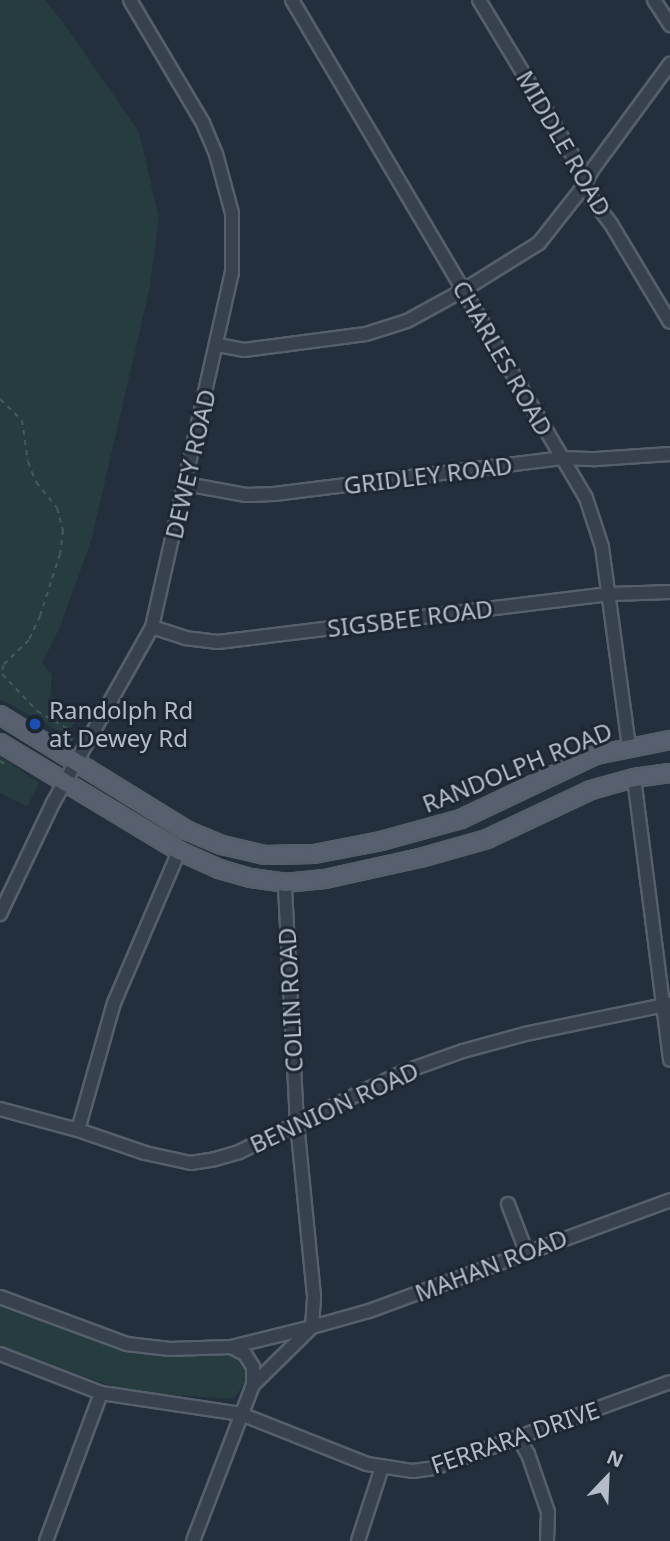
<!DOCTYPE html>
<html>
<head>
<meta charset="utf-8">
<style>
	body { margin:0 }
	#map { position:relative; width:670px; height:1541px; overflow:hidden; background:#242f3e; font-family:"Noto Sans",sans-serif }
	div>[style] { position:absolute }
	[style*='--x'] { left:calc(var(--x)*1px); top:calc(var(--y)*1px); width:calc(var(--w)*1px); rotate:calc(var(--a)*1deg) }
	.green>* { inset:0; background:#263c3f }
	.path>* { height:2px; margin-top:-1px; transform-origin:0; background:repeating-linear-gradient(90deg,#44595c 0 5px,transparent 0 10px) }
	.roads { filter:drop-shadow(2px 0 #565f6c) drop-shadow(-2px 0 #565f6c) drop-shadow(0 2px #565f6c) drop-shadow(0 -2px #565f6c) }
	.minor>* { height:12px; margin:-6px; padding:0 6px; transform-origin:6px; border-radius:6px; background:#38414e }
	.major>* { height:16px; margin:-8px; padding:0 8px; transform-origin:8px; border-radius:8px; background:#56606e }
	.dots>* { width:19px; height:19px; translate:-50% -50%; box-sizing:border-box; border:4px solid #1d2633; border-radius:50% }
	span { translate:-50% -50%; white-space:nowrap; text-align:center; line-height:1.15; -webkit-text-stroke:6px #1d2633; paint-order:stroke }
	.street-label { font-size:24px; color:#b4bcc9 }
	.poi-label { font-size:24px; color:#b4bcc9 }
	.left { translate:0 -50%; text-align:left }
	.north { position:absolute; left:572px; top:1443px; width:70px; height:70px; -webkit-text-stroke:5px #1d2633; paint-order:stroke; rotate:23deg; font-size:19px; font-weight:700; line-height:28px; text-align:center; color:#b4bcc9 }
	.north::after { content:''; display:block; margin:auto; width:24px; height:32px; background:#b4bcc9; clip-path:polygon(50% 0,100% 100%,50% 72%,0 100%) }
</style>
</head>
<body>
<div id="map">
	<div class="green">
		<div style="clip-path:polygon(0 0,45px 0,65px 25px,139px 132px,159px 218px,149px 291px,91px 541px,60px 627px,42px 663px,52px 675px,50px 697px,79px 715px,66px 735px,0 699px)"></div>
		<div style="clip-path:polygon(0 756px,39px 783px,27px 807px,0 793px)"></div>
		<div style="clip-path:polygon(0 1304px,120px 1348px,169px 1356px,229px 1355px,243px 1362px,249px 1376px,234px 1399px,130px 1392px,0 1348px)"></div>
	</div>
	<div class="path">
		<div style="--x:0;--y:399;--w:30;--a:44"></div>
		<div style="--x:22;--y:420;--w:42;--a:81.9"></div>
		<div style="--x:28;--y:462;--w:22;--a:68"></div>
		<div style="--x:36;--y:482;--w:33;--a:51"></div>
		<div style="--x:57;--y:508;--w:23;--a:75"></div>
		<div style="--x:63;--y:530;--w:24;--a:97"></div>
		<div style="--x:60;--y:554;--w:65;--a:107.9"></div>
		<div style="--x:40;--y:616;--w:26;--a:115"></div>
		<div style="--x:29;--y:640;--w:36;--a:136"></div>
		<div style="--x:3;--y:665;--w:9;--a:96"></div>
		<div style="--x:2;--y:674;--w:51;--a:46.6"></div>
		<div style="--x:37;--y:711;--w:32;--a:30"></div>
		<div style="--x:65;--y:727;--w:13;--a:51"></div>
		<div style="--x:73;--y:737;--w:4;--a:124"></div>
		<div style="--x:0;--y:761;--w:8;--a:30"></div>
	</div>
	<div class="roads">
		<div class="minor">
			<div style="--x:292;--y:0;--w:578;--a:59.44"></div>
			<div style="--x:586;--y:498;--w:52;--a:71.9"></div>
			<div style="--x:602;--y:547;--w:201;--a:82.3"></div>
			<div style="--x:479;--y:0;--w:194;--a:58.9"></div>
			<div style="--x:579;--y:166;--w:21;--a:79"></div>
			<div style="--x:583;--y:187;--w:46;--a:52.9"></div>
			<div style="--x:611;--y:224;--w:114;--a:59"></div>
			<div style="--x:654;--y:0;--w:30;--a:57"></div>
			<div style="--x:218;--y:345;--w:26;--a:11"></div>
			<div style="--x:244;--y:350;--w:123;--a:-7.5"></div>
			<div style="--x:366;--y:334;--w:43;--a:-17.6"></div>
			<div style="--x:407;--y:321;--w:63;--a:-28.6"></div>
			<div style="--x:462;--y:291;--w:91;--a:-31.9"></div>
			<div style="--x:539;--y:243;--w:71;--a:-51.8"></div>
			<div style="--x:583;--y:187;--w:19;--a:-62"></div>
			<div style="--x:592;--y:170;--w:132;--a:-53.7"></div>
			<div style="--x:186;--y:484;--w:61;--a:10.4"></div>
			<div style="--x:246;--y:495;--w:28;--a:-2"></div>
			<div style="--x:274;--y:494;--w:290;--a:-7.1"></div>
			<div style="--x:562;--y:458;--w:34;--a:2"></div>
			<div style="--x:596;--y:459;--w:74;--a:-3.9"></div>
			<div style="--x:152;--y:627;--w:35;--a:18"></div>
			<div style="--x:185;--y:638;--w:33;--a:7"></div>
			<div style="--x:218;--y:642;--w:396;--a:-7"></div>
			<div style="--x:611;--y:594;--w:59;--a:-1.9"></div>
			<div style="--x:634;--y:778;--w:284;--a:82.7"></div>
			<div style="--x:0;--y:914;--w:123;--a:-64.5"></div>
			<div style="--x:53;--y:803;--w:202;--a:-60.6"></div>
			<div style="--x:152;--y:627;--w:363;--a:-77.3"></div>
			<div style="--x:232;--y:273;--w:60;--a:-90"></div>
			<div style="--x:232;--y:213;--w:61;--a:-105.2"></div>
			<div style="--x:216;--y:154;--w:34;--a:-113"></div>
			<div style="--x:203;--y:123;--w:143;--a:-120.7"></div>
			<div style="--x:0;--y:1109;--w:81;--a:15.1"></div>
			<div style="--x:78;--y:1130;--w:71;--a:18.9"></div>
			<div style="--x:145;--y:1153;--w:47;--a:12.3"></div>
			<div style="--x:191;--y:1163;--w:24;--a:-9"></div>
			<div style="--x:215;--y:1159;--w:25;--a:-16"></div>
			<div style="--x:239;--y:1152;--w:180;--a:-26"></div>
			<div style="--x:401;--y:1073;--w:66;--a:-19.5"></div>
			<div style="--x:463;--y:1051;--w:64;--a:-15.3"></div>
			<div style="--x:525;--y:1034;--w:148;--a:-11.7"></div>
			<div style="--x:78;--y:1130;--w:132;--a:-74.2"></div>
			<div style="--x:114;--y:1003;--w:165;--a:-66.8"></div>
			<div style="--x:508;--y:1204;--w:50;--a:69"></div>
			<div style="--x:0;--y:1297;--w:135;--a:20.3"></div>
			<div style="--x:127;--y:1344;--w:43;--a:6.6"></div>
			<div style="--x:170;--y:1349;--w:61;--a:-1.9"></div>
			<div style="--x:231;--y:1347;--w:16;--a:27"></div>
			<div style="--x:245;--y:1354;--w:15;--a:58"></div>
			<div style="--x:253;--y:1367;--w:18;--a:90"></div>
			<div style="--x:231;--y:1347;--w:83;--a:-13.9"></div>
			<div style="--x:312;--y:1327;--w:31;--a:-86"></div>
			<div style="--x:314;--y:1296;--w:173;--a:-95.6"></div>
			<div style="--x:297;--y:1124;--w:241;--a:-92.9"></div>
			<div style="--x:0;--y:1354;--w:108;--a:21.1"></div>
			<div style="--x:101;--y:1393;--w:142;--a:8.5"></div>
			<div style="--x:241;--y:1414;--w:136;--a:21.6"></div>
			<div style="--x:367;--y:1464;--w:47;--a:8.7"></div>
			<div style="--x:413;--y:1471;--w:21;--a:-8"></div>
			<div style="--x:434;--y:1468;--w:251;--a:-20"></div>
			<div style="--x:518;--y:1437;--w:20;--a:60"></div>
			<div style="--x:528;--y:1454;--w:61;--a:71"></div>
			<div style="--x:548;--y:1512;--w:29;--a:92"></div>
			<div style="--x:46;--y:1541;--w:158;--a:-69.6"></div>
			<div style="--x:193;--y:1541;--w:167;--a:-69"></div>
			<div style="--x:253;--y:1385;--w:83;--a:-44.5"></div>
			<div style="--x:312;--y:1327;--w:59;--a:-15.7"></div>
			<div style="--x:369;--y:1311;--w:321;--a:-20.2"></div>
			<div style="--x:358;--y:1541;--w:78;--a:-72"></div>
		</div>
		<div class="major">
			<div style="--x:0;--y:715;--w:219;--a:31.7"></div>
			<div style="--x:186;--y:830;--w:39;--a:23"></div>
			<div style="--x:222;--y:845;--w:44;--a:13.1"></div>
			<div style="--x:265;--y:855;--w:49;--a:-1.2"></div>
			<div style="--x:314;--y:854;--w:68;--a:-11"></div>
			<div style="--x:381;--y:841;--w:83;--a:-15.4"></div>
			<div style="--x:461;--y:819;--w:149;--a:-25.4"></div>
			<div style="--x:596;--y:755;--w:76;--a:-11.5"></div>
			<div style="--x:0;--y:743;--w:209;--a:31.1"></div>
			<div style="--x:179;--y:851;--w:44;--a:24.2"></div>
			<div style="--x:219;--y:869;--w:33;--a:16"></div>
			<div style="--x:251;--y:878;--w:34;--a:8"></div>
			<div style="--x:285;--y:883;--w:40;--a:-5.7"></div>
			<div style="--x:325;--y:879;--w:97;--a:-12.5"></div>
			<div style="--x:420;--y:858;--w:70;--a:-15.8"></div>
			<div style="--x:487;--y:839;--w:115;--a:-25.2"></div>
			<div style="--x:591;--y:790;--w:45;--a:-15.6"></div>
			<div style="--x:634;--y:778;--w:36;--a:-8"></div>
		</div>
	</div>
	<div class="dots">
		<div style="left:35px;top:724px;background:#1a4fb4"></div>
	</div>
	<div class="street-label">
		<span style="left:564px;top:143px;rotate:60deg">MIDDLE ROAD</span>
		<span style="left:503px;top:358px;rotate:60deg">CHARLES ROAD</span>
		<span style="left:190px;top:464px;rotate:-77deg">DEWEY ROAD</span>
		<span style="left:428px;top:475px;rotate:-7deg">GRIDLEY ROAD</span>
		<span style="left:410px;top:618px;rotate:-7deg">SIGSBEE ROAD</span>
		<span style="left:517px;top:767px;rotate:-22deg">RANDOLPH ROAD</span>
		<span style="left:290px;top:1000px;rotate:-93deg">COLIN ROAD</span>
		<span style="left:334px;top:1107px;rotate:-25deg">BENNION ROAD</span>
		<span style="left:491px;top:1265px;rotate:-21deg">MAHAN ROAD</span>
		<span style="left:515px;top:1437px;rotate:-19deg">FERRARA DRIVE</span>
	</div>
	<div class="poi-label">
		<span class="left" style="left:49px;top:724px">Randolph Rd<br>at Dewey Rd</span>
	</div>
	<div class="north">N</div>
</div>
</body>
</html>
